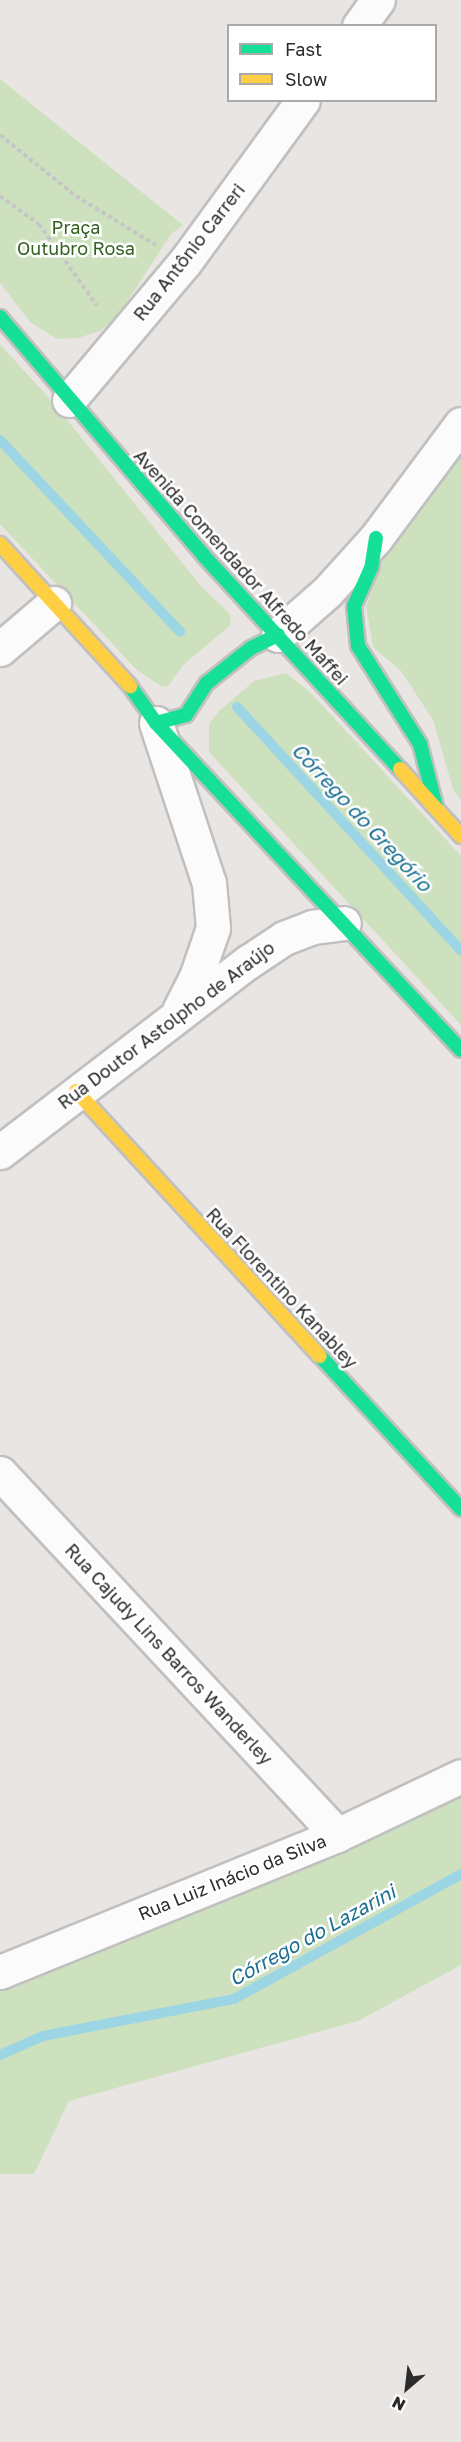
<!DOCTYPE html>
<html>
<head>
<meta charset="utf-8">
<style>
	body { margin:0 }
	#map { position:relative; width:461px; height:2442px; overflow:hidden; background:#e8e5e2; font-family:"Golos Text",sans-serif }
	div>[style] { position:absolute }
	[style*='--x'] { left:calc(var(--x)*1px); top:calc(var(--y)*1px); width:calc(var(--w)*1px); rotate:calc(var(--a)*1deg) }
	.green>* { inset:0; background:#cee1be }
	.stream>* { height:10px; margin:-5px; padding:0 5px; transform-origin:5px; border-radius:5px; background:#9cd5e3 }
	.path>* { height:4px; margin-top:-2px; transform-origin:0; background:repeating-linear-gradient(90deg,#c6c6c6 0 4.5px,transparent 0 7.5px) }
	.roads { filter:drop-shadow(2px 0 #c1c0c0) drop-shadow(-2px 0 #c1c0c0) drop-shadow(0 2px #c1c0c0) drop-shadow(0 -2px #c1c0c0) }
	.street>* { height:33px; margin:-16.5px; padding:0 16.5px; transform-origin:16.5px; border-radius:16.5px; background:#fcfbfb }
	.fast>* { height:14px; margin:-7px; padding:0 7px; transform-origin:7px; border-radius:7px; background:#16e098 }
	.slow>* { height:14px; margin:-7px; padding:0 7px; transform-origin:7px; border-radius:7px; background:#ffcf43 }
	span { translate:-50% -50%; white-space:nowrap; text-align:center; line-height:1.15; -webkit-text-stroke:5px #fff; paint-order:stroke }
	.park-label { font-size:18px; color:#336221 }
	.street-label { font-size:18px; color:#2b2b2b }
	.water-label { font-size:20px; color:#1a6f90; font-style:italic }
	.legend { position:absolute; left:227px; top:24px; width:210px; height:78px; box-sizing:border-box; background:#fff; border:2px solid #aaa; margin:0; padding:8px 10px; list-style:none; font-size:18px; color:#2b2b2b }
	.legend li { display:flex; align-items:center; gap:12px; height:30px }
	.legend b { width:30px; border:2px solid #aaa }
	.north { position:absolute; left:377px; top:2358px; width:60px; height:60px; -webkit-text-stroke:4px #fff; paint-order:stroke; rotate:208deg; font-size:16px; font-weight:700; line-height:24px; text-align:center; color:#2b2b2b }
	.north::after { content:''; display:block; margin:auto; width:21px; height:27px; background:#2b2b2b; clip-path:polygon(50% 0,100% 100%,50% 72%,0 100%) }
</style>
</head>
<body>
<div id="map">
	<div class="green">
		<div style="clip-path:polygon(0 79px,183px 225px,171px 234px,117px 317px,100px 331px,78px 338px,57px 339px,30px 322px,0 283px)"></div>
		<div style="clip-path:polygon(0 344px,56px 406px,200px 585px,230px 614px,231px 625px,183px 665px,168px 686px,162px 687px,136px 669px,0 524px)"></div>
		<div style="clip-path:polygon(461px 456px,461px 800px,453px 789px,433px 720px,401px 671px,373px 647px,366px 606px,389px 545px)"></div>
		<div style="clip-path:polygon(286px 673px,311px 693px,461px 856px,461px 1025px,209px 752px,209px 724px,218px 712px,254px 681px)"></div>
		<div style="clip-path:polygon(461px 1783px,461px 1965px,358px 2021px,69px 2101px,34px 2174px,0 2174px,0 1980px)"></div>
	</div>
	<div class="stream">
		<div style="--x:0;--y:440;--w:263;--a:46.8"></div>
		<div style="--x:237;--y:707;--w:331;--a:47.4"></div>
		<div style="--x:0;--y:2055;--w:47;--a:-23.8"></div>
		<div style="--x:43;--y:2036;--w:195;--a:-11"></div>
		<div style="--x:234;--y:1999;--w:259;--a:-28.8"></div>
	</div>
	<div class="path">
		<div style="--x:0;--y:135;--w:97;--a:38.8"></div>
		<div style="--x:76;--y:196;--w:94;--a:31.5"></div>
		<div style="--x:0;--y:196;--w:48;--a:35.7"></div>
		<div style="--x:39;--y:224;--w:100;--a:54.7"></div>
	</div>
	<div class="roads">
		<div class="street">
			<div style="--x:359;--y:26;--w:32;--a:-54"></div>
			<div style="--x:69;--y:400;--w:180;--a:-50"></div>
			<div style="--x:185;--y:262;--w:200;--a:-53.9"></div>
			<div style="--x:278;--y:635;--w:65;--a:-41.3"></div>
			<div style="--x:327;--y:592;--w:73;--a:-47.8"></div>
			<div style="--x:376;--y:538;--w:142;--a:-53.3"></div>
			<div style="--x:0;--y:649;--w:71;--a:-40.4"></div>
			<div style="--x:156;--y:723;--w:169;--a:71.7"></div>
			<div style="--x:209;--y:883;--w:45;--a:84.9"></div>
			<div style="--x:213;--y:928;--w:52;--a:109.1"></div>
			<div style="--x:196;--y:977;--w:37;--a:117"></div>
			<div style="--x:0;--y:1152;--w:312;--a:-37.5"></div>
			<div style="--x:248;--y:962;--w:43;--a:-33.7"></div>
			<div style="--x:284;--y:938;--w:30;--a:-21"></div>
			<div style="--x:312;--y:927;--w:32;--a:-7"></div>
			<div style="--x:0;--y:1473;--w:495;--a:47"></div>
			<div style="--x:0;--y:1972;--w:364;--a:-22.1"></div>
			<div style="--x:337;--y:1835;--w:137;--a:-25.4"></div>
		</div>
		<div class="fast">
			<div style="--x:0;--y:317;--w:313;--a:49.5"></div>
			<div style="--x:203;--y:555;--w:291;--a:47.4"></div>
			<div style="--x:376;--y:538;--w:30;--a:99"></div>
			<div style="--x:371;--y:568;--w:42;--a:114.1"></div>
			<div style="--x:354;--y:606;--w:40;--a:84.3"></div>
			<div style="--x:358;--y:646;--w:116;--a:57.7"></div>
			<div style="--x:420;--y:744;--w:65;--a:75.7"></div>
			<div style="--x:130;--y:686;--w:45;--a:54.9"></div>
			<div style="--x:156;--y:723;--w:447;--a:47"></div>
			<div style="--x:156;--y:723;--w:31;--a:-15"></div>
			<div style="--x:186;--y:715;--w:38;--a:-57"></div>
			<div style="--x:207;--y:683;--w:56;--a:-38.5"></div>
			<div style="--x:251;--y:648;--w:30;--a:-26"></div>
			<div style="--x:320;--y:1356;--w:208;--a:47.3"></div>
		</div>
		<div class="slow">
			<div style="--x:0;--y:544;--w:193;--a:47.5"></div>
			<div style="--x:400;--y:769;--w:91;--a:47.7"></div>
			<div style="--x:76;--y:1091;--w:360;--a:47.4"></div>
		</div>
	</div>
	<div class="park-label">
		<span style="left:76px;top:238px">Praça<br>Outubro Rosa</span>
	</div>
	<div class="street-label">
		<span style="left:189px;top:252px;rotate:-52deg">Rua Antônio Carreri</span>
		<span style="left:241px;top:567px;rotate:48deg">Avenida Comendador Alfredo Maffei</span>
		<span style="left:166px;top:1025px;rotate:-37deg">Rua Doutor Astolpho de Araújo</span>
		<span style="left:282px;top:1288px;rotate:47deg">Rua Florentino Kanabley</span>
		<span style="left:169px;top:1654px;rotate:47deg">Rua Cajudy Lins Barros Wanderley</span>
		<span style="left:232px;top:1877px;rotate:-22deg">Rua Luiz Inácio da Silva</span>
	</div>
	<div class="water-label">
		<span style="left:362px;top:817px;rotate:47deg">Córrego do Gregório</span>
		<span style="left:312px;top:1935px;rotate:-29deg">Córrego do Lazarini</span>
	</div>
	<ul class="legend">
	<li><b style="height:8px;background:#16e098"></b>Fast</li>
	<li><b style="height:8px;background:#ffcf43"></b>Slow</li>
	</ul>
	<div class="north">N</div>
</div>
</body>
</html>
